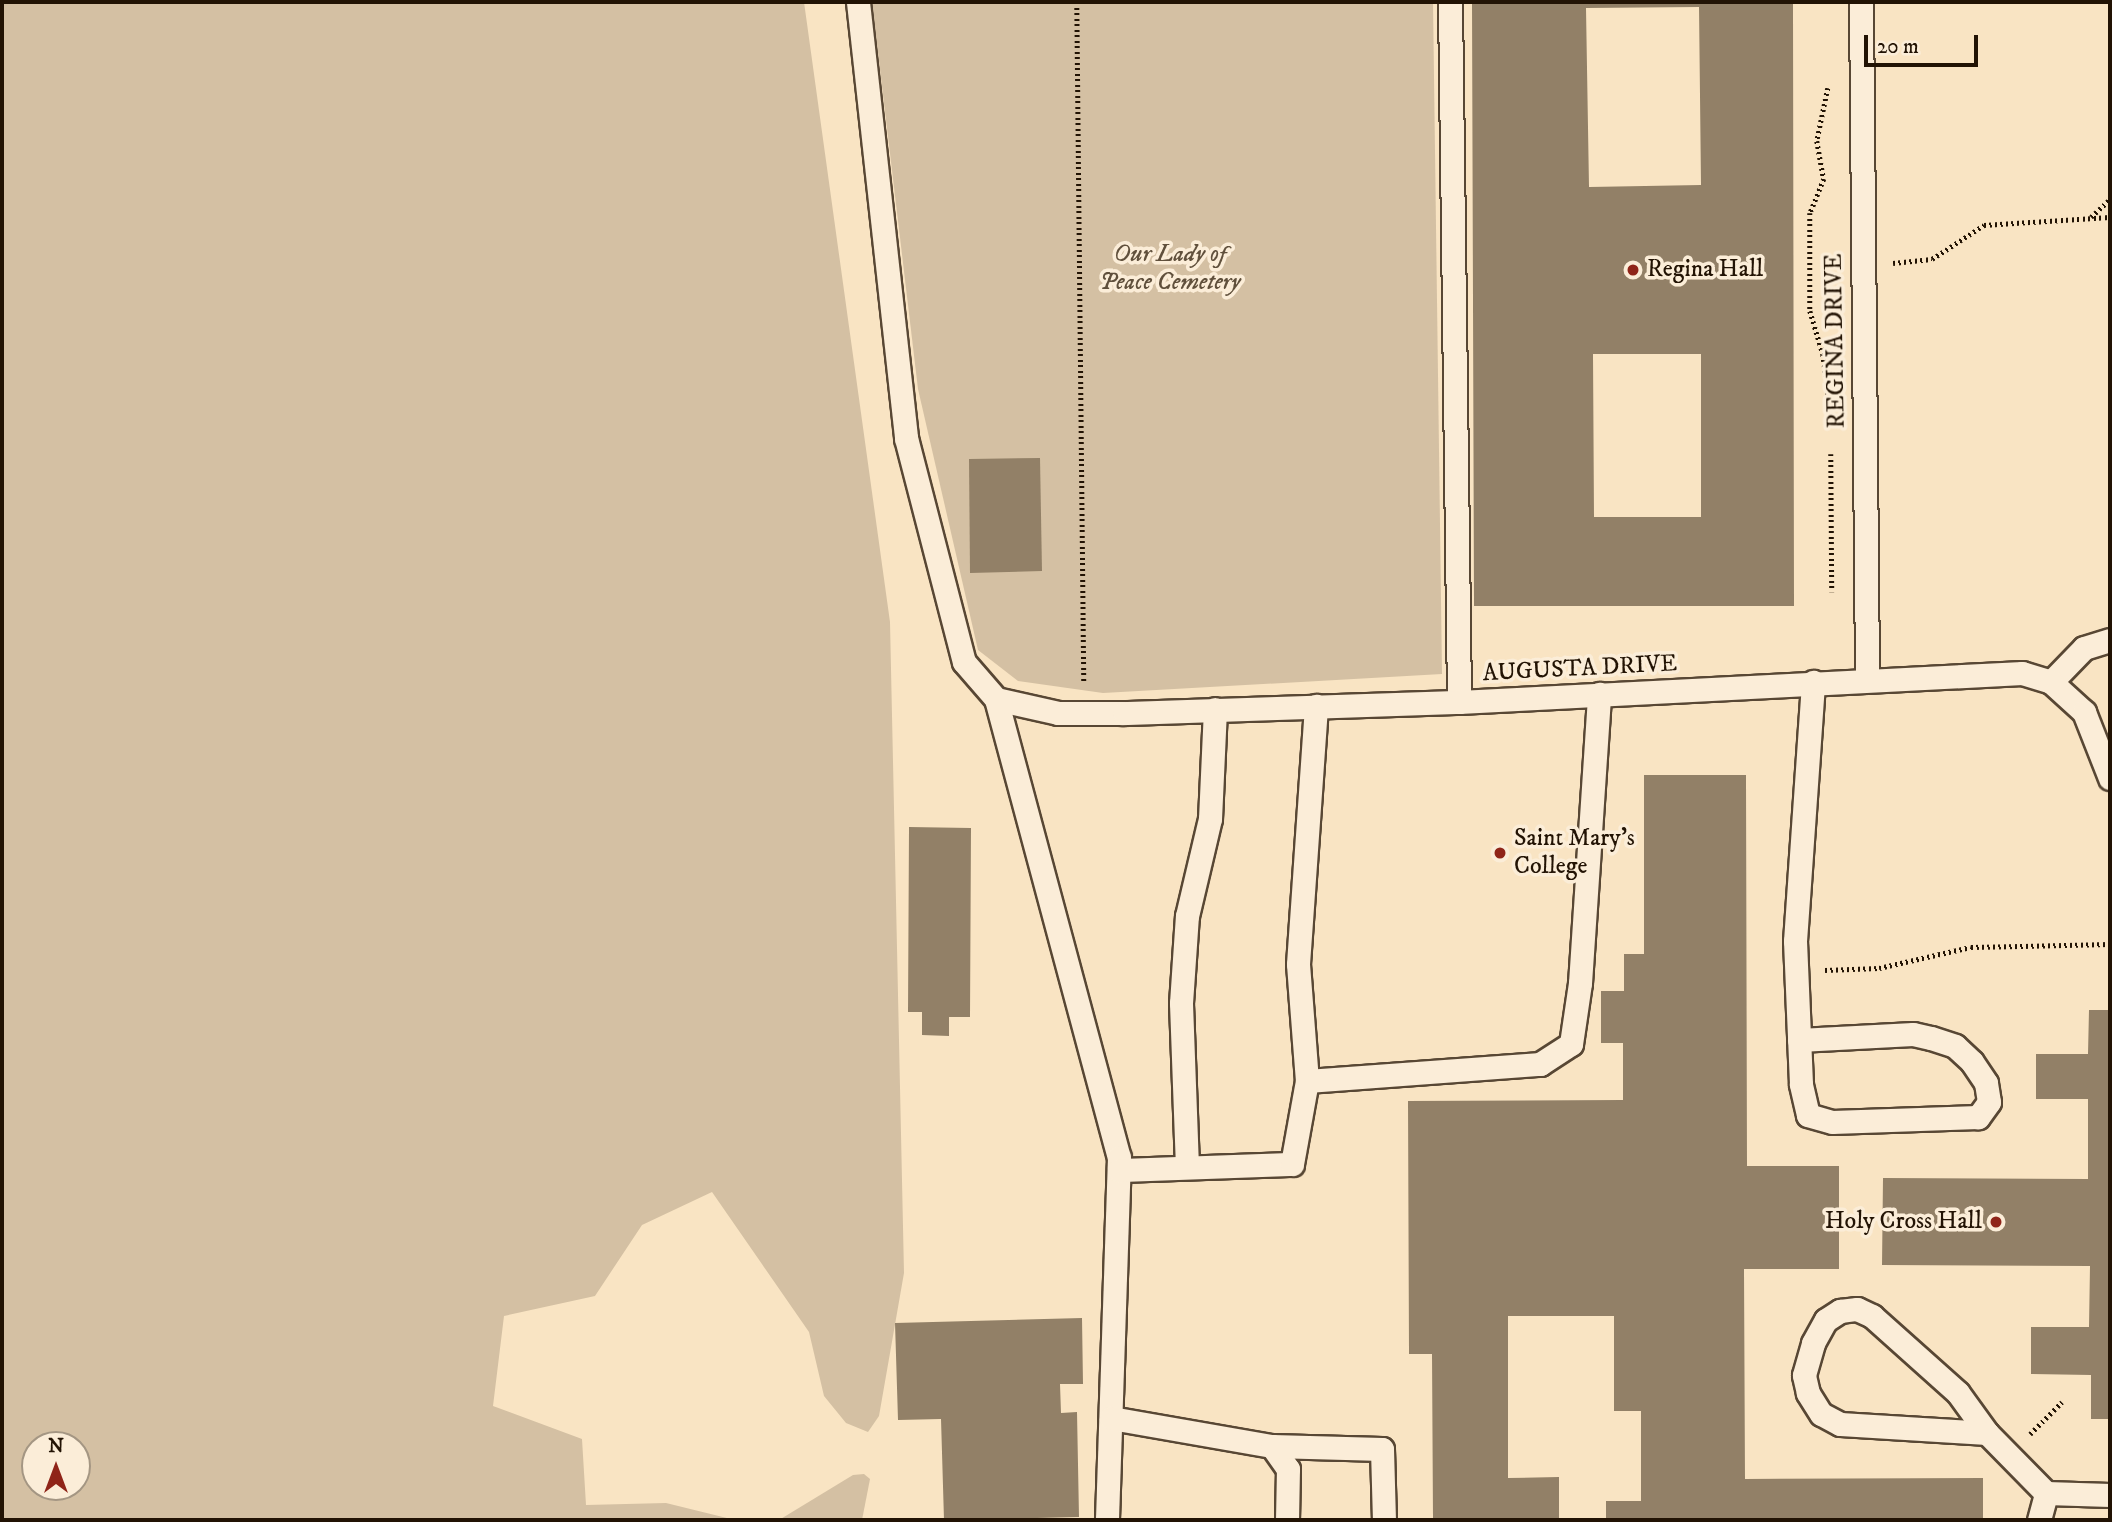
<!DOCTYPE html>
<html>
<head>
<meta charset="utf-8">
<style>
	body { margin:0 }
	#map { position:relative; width:2112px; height:1522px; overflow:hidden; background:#f9e4c3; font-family:"IM FELL DW Pica",serif }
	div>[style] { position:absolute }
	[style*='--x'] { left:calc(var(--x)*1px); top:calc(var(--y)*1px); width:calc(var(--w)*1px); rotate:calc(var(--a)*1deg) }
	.green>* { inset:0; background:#d4c0a3 }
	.building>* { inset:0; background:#928067 }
	.path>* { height:4.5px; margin-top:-2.25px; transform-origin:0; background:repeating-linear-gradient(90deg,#221304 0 2px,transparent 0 5.5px) }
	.roads { filter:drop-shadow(2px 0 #584734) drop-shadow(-2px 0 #584734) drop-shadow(0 2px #584734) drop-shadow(0 -2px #584734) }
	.service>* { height:23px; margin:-11.5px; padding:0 11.5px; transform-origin:11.5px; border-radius:11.5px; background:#fbedd8 }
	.dots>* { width:19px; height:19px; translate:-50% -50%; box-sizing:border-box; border:4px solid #fbedd8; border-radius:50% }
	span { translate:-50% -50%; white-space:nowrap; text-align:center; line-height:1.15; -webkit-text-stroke:7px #fbedd8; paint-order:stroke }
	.park-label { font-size:24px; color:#60503c; font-style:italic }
	.poi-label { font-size:24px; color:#221304 }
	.left { translate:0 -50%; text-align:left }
	.right { translate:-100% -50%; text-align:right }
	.street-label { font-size:24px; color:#221304 }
	.frame { position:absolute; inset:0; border:4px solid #221304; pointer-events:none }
	.north { position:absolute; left:21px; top:1431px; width:70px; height:70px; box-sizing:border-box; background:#fbedd8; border:2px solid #a49683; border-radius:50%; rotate:0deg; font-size:19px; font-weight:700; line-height:28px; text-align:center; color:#221304 }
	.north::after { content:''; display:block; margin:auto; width:24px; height:32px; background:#8f2418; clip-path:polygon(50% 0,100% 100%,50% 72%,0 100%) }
	.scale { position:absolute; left:1864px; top:35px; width:114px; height:32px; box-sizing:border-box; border:4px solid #221304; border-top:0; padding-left:9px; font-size:21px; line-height:24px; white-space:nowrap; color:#221304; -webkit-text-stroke:5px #fbedd8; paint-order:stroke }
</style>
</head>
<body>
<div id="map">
	<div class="green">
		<div style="clip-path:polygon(evenodd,2px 2px,804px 2px,890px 622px,904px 1273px,879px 1416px,868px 1432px,846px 1423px,824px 1396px,809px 1332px,712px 1192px,642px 1225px,595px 1296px,504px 1316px,493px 1406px,582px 1439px,586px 1505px,666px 1503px,735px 1520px,2px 1520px,2px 2px,35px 1445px,77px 1445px,77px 1487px,35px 1487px,35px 1445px)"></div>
		<div style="clip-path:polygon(872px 2px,1433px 2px,1442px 674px,1103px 693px,1018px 681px,978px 650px,918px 389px)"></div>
		<div style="clip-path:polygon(864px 1474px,870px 1479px,862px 1520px,779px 1520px,853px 1475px)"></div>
	</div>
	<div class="building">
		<div style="clip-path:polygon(evenodd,1472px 2px,1793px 2px,1794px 606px,1474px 606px,1472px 2px,1699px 7px,1701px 185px,1589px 187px,1586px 8px,1699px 7px,1472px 2px,1593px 354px,1701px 354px,1701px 517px,1594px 517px,1593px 354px)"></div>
		<div style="clip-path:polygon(1040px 458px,1042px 571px,970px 573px,969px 459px)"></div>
		<div style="clip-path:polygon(1644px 775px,1746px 775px,1747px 1166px,1839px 1166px,1839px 1269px,1744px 1269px,1745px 1479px,1983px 1478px,1983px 1520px,1606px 1520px,1606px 1501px,1641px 1501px,1641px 1411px,1614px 1411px,1614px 1316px,1508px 1316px,1508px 1478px,1559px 1477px,1559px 1520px,1433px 1520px,1432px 1354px,1409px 1354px,1408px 1101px,1623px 1100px,1623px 1043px,1601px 1043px,1601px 991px,1624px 991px,1624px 954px,1644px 954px)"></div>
		<div style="clip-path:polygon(909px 827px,971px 828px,970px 1017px,949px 1017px,949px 1036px,922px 1035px,922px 1012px,908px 1012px)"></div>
		<div style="clip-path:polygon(2089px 1010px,2110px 1010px,2110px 1419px,2091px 1419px,2091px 1375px,2031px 1374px,2031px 1327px,2089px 1327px,2090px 1266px,1882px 1265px,1883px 1178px,2088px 1179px,2088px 1099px,2036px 1099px,2036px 1054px,2088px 1054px)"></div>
		<div style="clip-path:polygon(1082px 1318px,1083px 1384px,1060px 1384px,1061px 1413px,1077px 1412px,1079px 1517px,944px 1520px,941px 1419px,898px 1420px,895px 1323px)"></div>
	</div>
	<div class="path">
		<div style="--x:1077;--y:2;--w:681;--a:89.41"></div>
		<div style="--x:1828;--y:88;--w:54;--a:101.7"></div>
		<div style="--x:1817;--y:141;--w:39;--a:80"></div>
		<div style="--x:1824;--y:179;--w:37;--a:112"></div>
		<div style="--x:1810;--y:213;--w:98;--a:90"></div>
		<div style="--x:1810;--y:311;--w:45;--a:73.2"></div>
		<div style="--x:1823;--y:354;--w:64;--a:82.8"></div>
		<div style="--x:2091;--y:217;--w:26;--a:-43"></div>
		<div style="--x:1893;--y:263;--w:39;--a:-6"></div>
		<div style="--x:1932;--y:259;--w:62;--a:-33.2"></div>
		<div style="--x:1984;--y:225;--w:126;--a:-3.6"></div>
		<div style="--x:1831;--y:454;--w:138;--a:89.6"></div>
		<div style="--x:1825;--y:970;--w:54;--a:-2.1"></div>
		<div style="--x:1879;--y:968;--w:94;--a:-12.9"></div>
		<div style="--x:1971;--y:947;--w:139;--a:-1.2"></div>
		<div style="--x:2030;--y:1434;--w:45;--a:-45"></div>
	</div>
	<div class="roads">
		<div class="service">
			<div style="--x:858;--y:2;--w:439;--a:83.7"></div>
			<div style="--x:906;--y:438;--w:231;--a:75.5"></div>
			<div style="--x:964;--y:662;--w:49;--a:49.1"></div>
			<div style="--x:996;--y:699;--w:474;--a:75"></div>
			<div style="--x:1119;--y:1157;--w:363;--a:91.9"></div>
			<div style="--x:1450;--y:2;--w:700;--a:89.26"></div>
			<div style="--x:1861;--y:2;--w:677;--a:89.49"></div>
			<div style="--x:2051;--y:682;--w:47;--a:-45.9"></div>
			<div style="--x:2084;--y:648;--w:27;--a:-17"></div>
			<div style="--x:996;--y:699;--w:64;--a:12.7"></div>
			<div style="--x:1058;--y:713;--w:66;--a:0"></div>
			<div style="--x:1124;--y:713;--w:335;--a:-1.9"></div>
			<div style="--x:1459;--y:702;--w:564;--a:-2.95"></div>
			<div style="--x:2022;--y:673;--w:30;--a:17"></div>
			<div style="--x:2051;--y:682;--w:45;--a:42.3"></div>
			<div style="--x:2084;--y:712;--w:71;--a:68.5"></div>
			<div style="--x:1799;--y:1040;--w:114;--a:-3"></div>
			<div style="--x:1913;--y:1034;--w:18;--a:13"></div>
			<div style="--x:1931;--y:1038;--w:25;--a:18"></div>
			<div style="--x:1955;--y:1046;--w:23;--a:43"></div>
			<div style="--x:1972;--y:1062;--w:25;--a:56"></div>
			<div style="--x:1986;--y:1083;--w:19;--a:81"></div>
			<div style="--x:1989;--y:1102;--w:19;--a:126"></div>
			<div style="--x:1978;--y:1117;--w:146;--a:178"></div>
			<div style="--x:1832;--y:1122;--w:25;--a:-164"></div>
			<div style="--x:1808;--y:1115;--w:32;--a:-103"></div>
			<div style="--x:1801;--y:1084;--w:143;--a:-92.4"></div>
			<div style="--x:1795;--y:941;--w:260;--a:-86"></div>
			<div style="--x:1307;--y:1081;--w:117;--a:-94.4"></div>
			<div style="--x:1298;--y:964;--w:259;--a:-86"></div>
			<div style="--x:1187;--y:1167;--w:164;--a:-92.1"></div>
			<div style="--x:1181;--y:1003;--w:87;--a:-86.1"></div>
			<div style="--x:1187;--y:916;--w:100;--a:-76.7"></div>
			<div style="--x:1210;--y:819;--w:110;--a:-87.4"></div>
			<div style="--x:1119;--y:1170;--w:173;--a:-2"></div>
			<div style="--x:1292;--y:1164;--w:84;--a:-79.8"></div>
			<div style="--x:1307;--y:1081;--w:234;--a:-4.2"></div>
			<div style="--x:1540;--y:1064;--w:37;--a:-33"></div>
			<div style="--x:1571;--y:1044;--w:62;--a:-81.6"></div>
			<div style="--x:1580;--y:983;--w:290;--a:-86.2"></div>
			<div style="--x:1857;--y:1309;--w:17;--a:25"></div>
			<div style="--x:1872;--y:1316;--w:115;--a:41.8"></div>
			<div style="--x:1958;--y:1393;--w:49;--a:54.1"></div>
			<div style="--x:1987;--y:1433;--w:147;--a:-176.5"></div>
			<div style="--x:1840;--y:1424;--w:21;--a:-152"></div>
			<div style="--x:1821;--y:1414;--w:25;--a:-122"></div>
			<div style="--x:1808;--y:1393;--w:18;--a:-103"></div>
			<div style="--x:1804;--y:1375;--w:33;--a:-74"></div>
			<div style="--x:1813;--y:1343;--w:26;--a:-61"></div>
			<div style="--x:1826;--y:1320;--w:17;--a:-33"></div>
			<div style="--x:1840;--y:1311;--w:17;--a:-7"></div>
			<div style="--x:1111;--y:1418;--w:163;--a:9.9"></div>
			<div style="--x:1987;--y:1433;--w:84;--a:45.5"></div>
			<div style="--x:2046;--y:1493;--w:64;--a:1.8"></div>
			<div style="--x:1287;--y:1520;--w:51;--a:-88.9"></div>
			<div style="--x:1288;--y:1469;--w:28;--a:-125"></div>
			<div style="--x:1272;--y:1446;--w:110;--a:1.6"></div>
			<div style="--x:1382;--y:1449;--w:71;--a:88.4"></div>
			<div style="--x:2039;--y:1520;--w:28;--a:-75"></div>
		</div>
	</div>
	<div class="dots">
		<div style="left:1633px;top:270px;background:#8f2418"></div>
		<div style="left:1500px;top:853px;background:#8f2418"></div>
		<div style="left:1996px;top:1222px;background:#8f2418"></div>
	</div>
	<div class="park-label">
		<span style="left:1170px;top:269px">Our Lady of<br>Peace Cemetery</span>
	</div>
	<div class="poi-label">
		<span class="left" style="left:1647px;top:270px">Regina Hall</span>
		<span class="left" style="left:1514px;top:853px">Saint Mary's<br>College</span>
		<span class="right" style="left:1982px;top:1222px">Holy Cross Hall</span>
	</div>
	<div class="street-label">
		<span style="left:1836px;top:341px;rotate:-91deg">REGINA DRIVE</span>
		<span style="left:1580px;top:669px;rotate:-3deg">AUGUSTA DRIVE</span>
	</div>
	<div class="frame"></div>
	<div class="north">N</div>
	<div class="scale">20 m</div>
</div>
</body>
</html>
